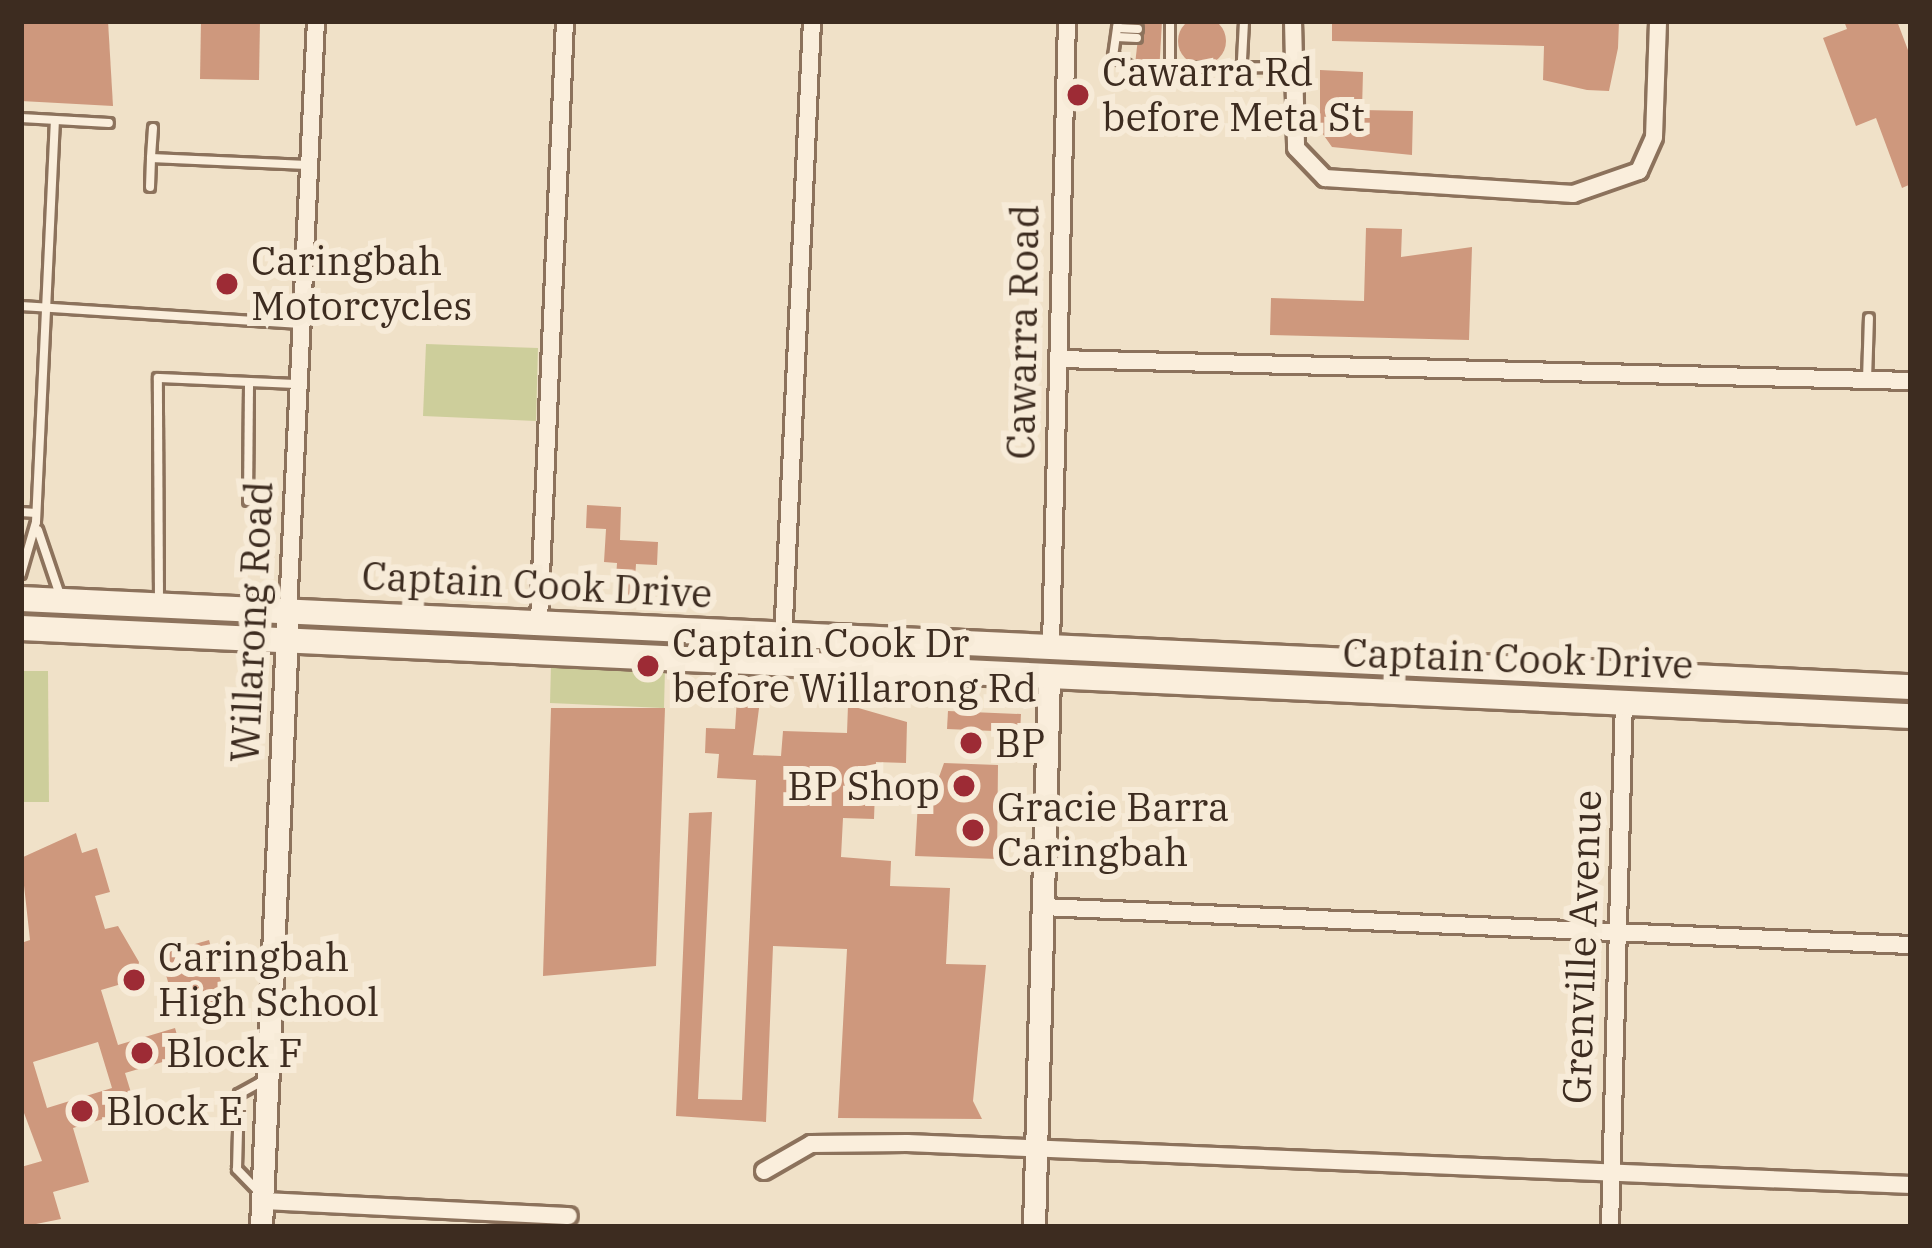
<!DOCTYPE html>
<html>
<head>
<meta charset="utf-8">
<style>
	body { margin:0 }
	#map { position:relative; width:1932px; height:1248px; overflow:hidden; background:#f0e1c8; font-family:"IBM Plex Serif",serif }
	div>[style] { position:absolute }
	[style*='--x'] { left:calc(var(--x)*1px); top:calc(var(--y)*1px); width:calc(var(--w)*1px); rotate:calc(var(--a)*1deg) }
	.green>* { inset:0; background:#cdce9b }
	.building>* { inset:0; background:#ce987d }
	.round { border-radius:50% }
	.roads { filter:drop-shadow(3px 0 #8c725c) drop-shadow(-3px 0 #8c725c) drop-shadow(0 3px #8c725c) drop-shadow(0 -3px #8c725c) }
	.service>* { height:8px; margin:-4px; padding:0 4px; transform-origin:4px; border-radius:4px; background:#faeedc }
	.minor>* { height:16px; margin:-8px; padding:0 8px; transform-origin:8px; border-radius:8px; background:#faeedc }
	.tertiary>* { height:21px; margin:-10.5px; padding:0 10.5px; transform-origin:10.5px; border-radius:10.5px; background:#faeedc }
	.secondary>* { height:24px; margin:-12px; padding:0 12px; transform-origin:12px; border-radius:12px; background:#faeedc }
	.dots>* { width:33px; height:33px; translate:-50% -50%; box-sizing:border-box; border:6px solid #f7ebd8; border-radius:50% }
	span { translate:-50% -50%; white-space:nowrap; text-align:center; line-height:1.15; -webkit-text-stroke:12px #f7ebd8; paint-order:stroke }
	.poi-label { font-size:39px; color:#3d2c20 }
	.left { translate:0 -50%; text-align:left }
	.right { translate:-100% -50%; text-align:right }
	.street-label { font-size:39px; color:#3d2c20 }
	.frame { position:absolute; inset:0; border:24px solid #3d2c20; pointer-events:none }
</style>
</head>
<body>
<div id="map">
	<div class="green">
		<div style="clip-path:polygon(426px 344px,538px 348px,536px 421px,423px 416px)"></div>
		<div style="clip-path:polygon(551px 665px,665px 669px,664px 708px,550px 703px)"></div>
		<div style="clip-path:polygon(21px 671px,48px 671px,49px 802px,21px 802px)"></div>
	</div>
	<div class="building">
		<div class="round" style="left:1178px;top:17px;width:48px;height:48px"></div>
		<div style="clip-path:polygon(21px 21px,108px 21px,113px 106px,21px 101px)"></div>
		<div style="clip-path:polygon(201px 21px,260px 21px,259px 80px,200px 79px)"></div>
		<div style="clip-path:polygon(1140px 21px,1162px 21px,1159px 74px,1134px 73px)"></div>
		<div style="clip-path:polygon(1332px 21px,1619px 21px,1618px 48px,1609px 91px,1587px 90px,1543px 80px,1544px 46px,1332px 41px)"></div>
		<div style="clip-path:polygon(1844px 21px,1897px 21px,1911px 58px,1911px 184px,1902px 188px,1876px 118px,1856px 126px,1823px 38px,1847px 29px)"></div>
		<div style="clip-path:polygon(1320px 70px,1363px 72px,1362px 110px,1413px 111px,1412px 155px,1332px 147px,1320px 130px)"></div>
		<div style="clip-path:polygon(1366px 228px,1402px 229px,1401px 257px,1472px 247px,1469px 340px,1270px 335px,1271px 298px,1364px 301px)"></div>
		<div style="clip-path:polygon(587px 505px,621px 507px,620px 540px,658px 542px,657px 565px,636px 564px,634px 596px,615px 595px,617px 563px,604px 562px,606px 529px,586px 528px)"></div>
		<div style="clip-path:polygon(738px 683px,762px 685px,753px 755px,781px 756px,783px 731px,847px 733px,848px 705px,907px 722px,906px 763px,876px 762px,874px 819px,843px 818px,841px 857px,891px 861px,890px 886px,950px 888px,946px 964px,986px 965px,973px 1101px,982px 1119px,838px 1118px,847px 949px,773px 946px,766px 1122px,676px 1116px,689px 813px,712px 812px,698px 1099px,742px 1100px,756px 780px,717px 778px,719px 754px,705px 753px,706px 728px,735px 729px)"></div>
		<div style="clip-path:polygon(551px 708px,665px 708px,656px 966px,543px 976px)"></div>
		<div style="clip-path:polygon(948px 711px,1021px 714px,1020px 732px,947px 729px)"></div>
		<div style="clip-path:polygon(944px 763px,998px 765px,997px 859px,915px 856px,918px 801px,930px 802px)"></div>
		<div style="clip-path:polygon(evenodd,76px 833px,82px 853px,97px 848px,110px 892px,95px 896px,105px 929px,118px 926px,139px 962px,135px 980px,101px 990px,118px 1045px,175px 1028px,183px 1056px,125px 1073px,136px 1109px,73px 1128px,89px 1182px,53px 1192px,61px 1219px,21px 1227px,21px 1167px,42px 1161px,21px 1105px,21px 943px,30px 940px,21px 858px,76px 833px,98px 1042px,112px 1088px,47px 1108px,33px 1062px,98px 1042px)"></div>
		<div style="clip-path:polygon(209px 940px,228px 1006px,179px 1020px,160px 954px)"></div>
	</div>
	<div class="roads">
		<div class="service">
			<div style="--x:1118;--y:21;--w:35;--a:98"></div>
			<div style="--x:1113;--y:56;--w:19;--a:32"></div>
			<div style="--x:1170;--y:21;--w:47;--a:90"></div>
			<div style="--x:1170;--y:68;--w:121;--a:-0.5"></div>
			<div style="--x:1117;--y:28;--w:21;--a:3"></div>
			<div style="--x:1117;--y:37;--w:20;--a:3"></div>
			<div style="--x:1242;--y:60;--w:39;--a:-87"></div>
			<div style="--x:21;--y:118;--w:88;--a:3.3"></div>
			<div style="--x:153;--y:128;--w:30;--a:94"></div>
			<div style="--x:151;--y:158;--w:156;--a:2.6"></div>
			<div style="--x:150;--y:187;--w:29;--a:-88"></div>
			<div style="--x:21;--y:306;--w:280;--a:3.7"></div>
			<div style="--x:1867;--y:380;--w:62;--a:-88.2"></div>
			<div style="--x:248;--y:501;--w:119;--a:-89.5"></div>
			<div style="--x:21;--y:512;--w:15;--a:4"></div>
			<div style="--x:38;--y:530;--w:69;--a:71.3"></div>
			<div style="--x:21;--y:574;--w:54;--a:-73.9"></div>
			<div style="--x:36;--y:522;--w:402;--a:-87.3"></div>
			<div style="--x:159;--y:600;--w:222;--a:-90.3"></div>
			<div style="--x:158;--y:378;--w:139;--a:2.5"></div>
			<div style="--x:257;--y:1190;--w:29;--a:-134"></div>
			<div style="--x:237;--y:1169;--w:75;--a:-88.5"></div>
			<div style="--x:239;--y:1094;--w:25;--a:-29"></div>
		</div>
		<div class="minor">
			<div style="--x:1293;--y:21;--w:127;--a:88.6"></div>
			<div style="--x:1296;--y:148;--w:42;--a:46"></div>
			<div style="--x:1325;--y:178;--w:249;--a:3.7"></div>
			<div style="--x:1573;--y:194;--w:70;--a:-19.2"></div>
			<div style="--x:1639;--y:171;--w:37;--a:-66"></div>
			<div style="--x:1654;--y:137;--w:116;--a:-88"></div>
			<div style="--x:1059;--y:359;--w:852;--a:1.48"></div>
			<div style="--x:288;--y:610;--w:590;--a:-87.28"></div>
			<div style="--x:539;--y:621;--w:601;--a:-87.52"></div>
			<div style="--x:1051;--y:644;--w:623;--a:-88.53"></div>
			<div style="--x:782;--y:662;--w:642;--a:-87.32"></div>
			<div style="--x:1043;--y:907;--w:869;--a:2.51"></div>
			<div style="--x:764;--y:1171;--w:54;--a:-29.9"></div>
			<div style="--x:811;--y:1144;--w:96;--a:-0.6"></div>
			<div style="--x:907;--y:1143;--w:1005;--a:2.4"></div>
			<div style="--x:262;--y:1201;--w:307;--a:2.8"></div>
			<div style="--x:1610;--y:1227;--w:528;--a:-88.48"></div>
		</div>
		<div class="tertiary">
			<div style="--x:261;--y:1227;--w:618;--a:-87.49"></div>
			<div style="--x:1034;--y:1227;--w:552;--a:-88.44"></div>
		</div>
		<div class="secondary">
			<div style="--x:21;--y:599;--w:1892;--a:2.67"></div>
			<div style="--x:21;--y:628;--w:1892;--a:2.67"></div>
		</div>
	</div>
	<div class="dots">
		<div style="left:1078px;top:95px;background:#9d2b35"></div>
		<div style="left:227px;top:284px;background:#9d2b35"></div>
		<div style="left:648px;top:666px;background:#9d2b35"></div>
		<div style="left:971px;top:743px;background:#9d2b35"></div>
		<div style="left:964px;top:786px;background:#9d2b35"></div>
		<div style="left:973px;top:830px;background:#9d2b35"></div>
		<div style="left:134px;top:980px;background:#9d2b35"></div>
		<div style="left:142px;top:1053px;background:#9d2b35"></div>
		<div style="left:82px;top:1111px;background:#9d2b35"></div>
	</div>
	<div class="poi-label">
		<span class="left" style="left:1102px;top:95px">Cawarra Rd<br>before Meta St</span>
		<span class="left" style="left:251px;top:284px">Caringbah<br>Motorcycles</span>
		<span class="left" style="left:672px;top:666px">Captain Cook Dr<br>before Willarong Rd</span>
		<span class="left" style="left:995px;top:743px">BP</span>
		<span class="right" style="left:940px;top:786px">BP Shop</span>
		<span class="left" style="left:997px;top:830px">Gracie Barra<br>Caringbah</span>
		<span class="left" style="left:158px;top:980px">Caringbah<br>High School</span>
		<span class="left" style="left:166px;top:1053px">Block F</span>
		<span class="left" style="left:106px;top:1111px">Block E</span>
	</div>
	<div class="street-label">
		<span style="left:1023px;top:332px;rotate:-89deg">Cawarra Road</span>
		<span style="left:537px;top:585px;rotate:3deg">Captain Cook Drive</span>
		<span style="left:252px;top:622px;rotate:-87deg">Willarong Road</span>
		<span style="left:1518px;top:659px;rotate:2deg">Captain Cook Drive</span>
		<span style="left:1582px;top:947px;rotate:-88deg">Grenville Avenue</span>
	</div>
	<div class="frame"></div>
</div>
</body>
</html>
